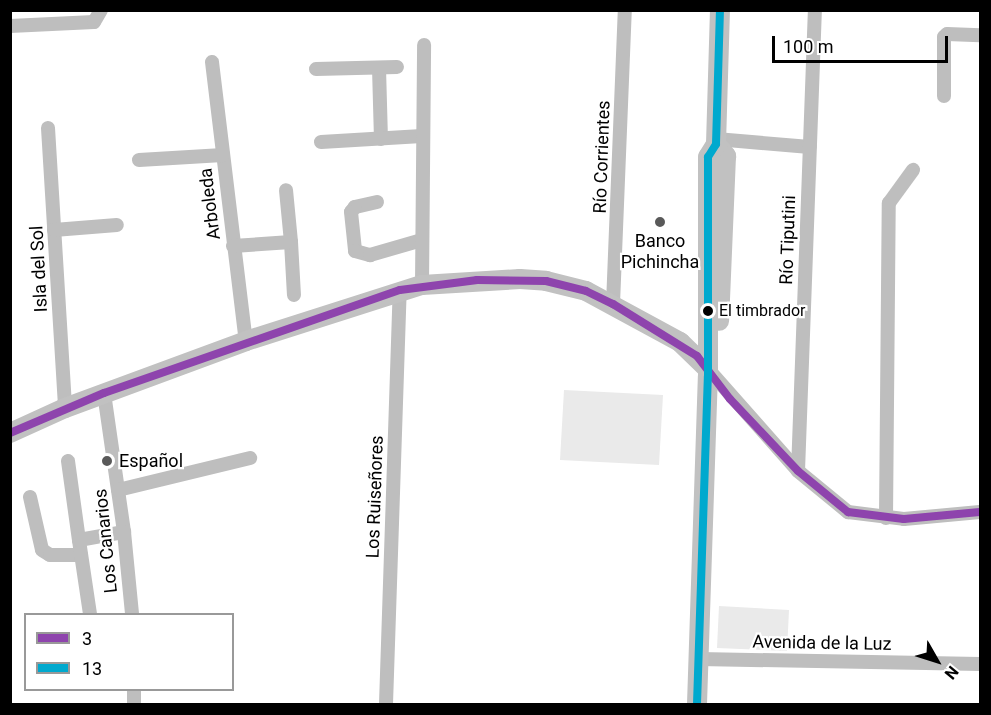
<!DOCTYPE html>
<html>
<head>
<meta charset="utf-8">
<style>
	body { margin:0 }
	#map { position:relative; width:991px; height:715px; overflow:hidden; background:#fff; font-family:Roboto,sans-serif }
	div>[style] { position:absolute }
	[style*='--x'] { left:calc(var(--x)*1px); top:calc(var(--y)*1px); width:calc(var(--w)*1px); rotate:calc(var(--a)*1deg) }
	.green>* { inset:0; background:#eaeaea }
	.street>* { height:14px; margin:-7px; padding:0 7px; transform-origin:7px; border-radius:7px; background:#bebebe }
	.secondary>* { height:20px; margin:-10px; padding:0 10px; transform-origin:10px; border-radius:10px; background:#c1c1c1 }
	.bus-1>* { height:8px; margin:-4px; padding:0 4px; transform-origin:4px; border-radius:4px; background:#8e44ad }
	.bus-2>* { height:8px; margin:-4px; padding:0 4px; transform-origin:4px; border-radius:4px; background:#00a9ce }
	.dots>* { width:16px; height:16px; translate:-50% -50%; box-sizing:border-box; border:3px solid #fff; border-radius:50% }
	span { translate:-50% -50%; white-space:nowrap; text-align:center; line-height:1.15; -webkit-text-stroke:4.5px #fff; paint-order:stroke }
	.bus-label { font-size:16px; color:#000 }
	.left { translate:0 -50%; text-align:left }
	.street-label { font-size:18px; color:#000 }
	.poi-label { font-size:18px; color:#000 }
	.frame { position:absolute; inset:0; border:12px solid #000; pointer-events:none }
	.legend { position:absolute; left:24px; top:613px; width:210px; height:78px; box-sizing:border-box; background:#fff; border:2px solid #999; margin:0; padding:8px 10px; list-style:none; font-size:18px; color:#000 }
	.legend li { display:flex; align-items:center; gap:12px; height:30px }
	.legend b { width:30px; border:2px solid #999 }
	.north { position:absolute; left:907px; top:631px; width:60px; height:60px; -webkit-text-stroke:4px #fff; paint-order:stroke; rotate:129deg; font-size:16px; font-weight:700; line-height:24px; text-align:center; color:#000 }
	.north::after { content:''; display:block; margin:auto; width:21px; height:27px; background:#000; clip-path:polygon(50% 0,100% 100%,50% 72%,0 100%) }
	.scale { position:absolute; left:772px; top:36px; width:176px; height:27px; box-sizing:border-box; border:3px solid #000; border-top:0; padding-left:8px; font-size:18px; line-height:21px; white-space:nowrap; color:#000; -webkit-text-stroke:4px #fff; paint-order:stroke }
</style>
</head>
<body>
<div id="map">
	<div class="green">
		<div style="clip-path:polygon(564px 390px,663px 395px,659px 465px,560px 460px)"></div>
		<div style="clip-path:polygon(719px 606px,789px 610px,787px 651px,717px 648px)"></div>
	</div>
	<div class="street">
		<div style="--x:10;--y:26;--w:84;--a:-2.7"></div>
		<div style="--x:94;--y:22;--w:14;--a:-60"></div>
		<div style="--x:212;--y:62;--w:281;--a:83.1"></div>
		<div style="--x:379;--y:68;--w:71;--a:88.4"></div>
		<div style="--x:316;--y:69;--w:81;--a:-1.4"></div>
		<div style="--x:944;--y:96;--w:59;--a:-90"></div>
		<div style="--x:944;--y:37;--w:4;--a:-45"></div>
		<div style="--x:947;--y:34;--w:33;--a:2"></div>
		<div style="--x:48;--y:128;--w:281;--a:86.5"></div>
		<div style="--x:716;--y:139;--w:94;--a:4.9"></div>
		<div style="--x:321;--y:142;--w:101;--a:-3.4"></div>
		<div style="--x:139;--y:160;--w:84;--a:-3.4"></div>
		<div style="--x:377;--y:202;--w:23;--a:167"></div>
		<div style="--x:355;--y:207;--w:6;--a:129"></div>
		<div style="--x:351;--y:212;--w:39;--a:84"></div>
		<div style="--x:355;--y:251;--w:16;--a:15"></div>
		<div style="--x:370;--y:255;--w:54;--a:-16.1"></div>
		<div style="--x:54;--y:230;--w:63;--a:-4.5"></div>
		<div style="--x:291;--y:242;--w:53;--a:86.8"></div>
		<div style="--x:233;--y:246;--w:58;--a:-3.9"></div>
		<div style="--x:291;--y:242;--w:52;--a:-95.5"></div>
		<div style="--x:422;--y:285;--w:240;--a:-89.5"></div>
		<div style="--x:613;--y:304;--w:294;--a:-87.7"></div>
		<div style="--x:707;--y:368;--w:137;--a:48.5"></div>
		<div style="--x:798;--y:471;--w:65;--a:39.4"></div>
		<div style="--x:848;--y:512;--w:56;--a:7.1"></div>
		<div style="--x:904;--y:519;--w:76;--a:-5.3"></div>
		<div style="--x:104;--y:393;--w:140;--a:81.8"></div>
		<div style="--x:124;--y:532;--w:82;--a:84.4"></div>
		<div style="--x:68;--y:461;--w:80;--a:82.1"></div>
		<div style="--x:798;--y:471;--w:461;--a:-87.9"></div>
		<div style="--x:118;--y:490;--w:136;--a:-13.6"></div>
		<div style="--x:30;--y:497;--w:54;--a:77.2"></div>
		<div style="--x:42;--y:550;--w:9;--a:32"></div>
		<div style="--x:50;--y:555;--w:31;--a:0"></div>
		<div style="--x:886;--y:518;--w:315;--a:-89.5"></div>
		<div style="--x:889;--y:203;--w:41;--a:-54"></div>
		<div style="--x:90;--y:614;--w:75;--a:-98.5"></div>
		<div style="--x:79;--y:540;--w:46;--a:-10.1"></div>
		<div style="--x:699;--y:659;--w:281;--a:1"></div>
		<div style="--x:134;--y:690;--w:14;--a:90"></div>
		<div style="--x:386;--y:704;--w:414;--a:-88.1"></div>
	</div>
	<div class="secondary">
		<div style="--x:716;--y:144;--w:16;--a:50"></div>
		<div style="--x:726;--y:156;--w:165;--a:92.4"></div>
		<div style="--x:10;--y:433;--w:60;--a:-24.4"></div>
		<div style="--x:65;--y:408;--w:193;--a:-20.3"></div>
		<div style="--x:246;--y:341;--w:185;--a:-17.7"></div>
		<div style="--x:422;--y:285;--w:98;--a:-3.5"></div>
		<div style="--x:520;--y:279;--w:26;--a:4"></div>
		<div style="--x:546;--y:281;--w:41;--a:14"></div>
		<div style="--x:586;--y:291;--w:107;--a:28.5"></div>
		<div style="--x:680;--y:342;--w:37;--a:44"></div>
		<div style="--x:697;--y:704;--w:328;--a:-88.1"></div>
		<div style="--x:708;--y:376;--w:219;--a:-90"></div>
		<div style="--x:708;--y:157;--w:15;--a:-58"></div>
		<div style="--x:716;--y:144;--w:134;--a:-88.3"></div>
	</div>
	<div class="bus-1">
		<div style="--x:10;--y:433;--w:102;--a:-23.1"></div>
		<div style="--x:104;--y:393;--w:313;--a:-19.2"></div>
		<div style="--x:400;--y:290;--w:78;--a:-7.4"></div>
		<div style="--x:477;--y:280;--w:69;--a:0.8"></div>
		<div style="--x:546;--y:281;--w:41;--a:14"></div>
		<div style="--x:586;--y:291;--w:30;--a:26"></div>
		<div style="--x:613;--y:304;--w:99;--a:31.8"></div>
		<div style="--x:697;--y:356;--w:54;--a:52.5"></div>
		<div style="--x:730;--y:399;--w:99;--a:46.6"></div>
		<div style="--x:798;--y:471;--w:65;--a:39.4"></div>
		<div style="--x:848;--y:512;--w:56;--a:7.1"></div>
		<div style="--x:904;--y:519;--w:76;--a:-5.3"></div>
	</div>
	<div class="bus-2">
		<div style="--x:697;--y:704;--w:328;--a:-88.1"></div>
		<div style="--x:708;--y:376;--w:219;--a:-90"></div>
		<div style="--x:708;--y:157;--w:15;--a:-58"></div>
		<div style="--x:716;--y:144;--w:134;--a:-88.3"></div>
	</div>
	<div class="dots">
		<div style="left:660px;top:222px;background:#595959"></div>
		<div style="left:708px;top:311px;background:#000"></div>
		<div style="left:107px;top:461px;background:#595959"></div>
	</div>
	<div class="bus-label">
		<span class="left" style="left:719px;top:311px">El timbrador</span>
	</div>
	<div class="street-label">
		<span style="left:602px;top:157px;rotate:-88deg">Río Corrientes</span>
		<span style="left:210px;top:204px;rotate:-97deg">Arboleda</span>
		<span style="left:788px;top:240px;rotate:-88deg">Río Tiputini</span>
		<span style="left:39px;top:269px;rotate:-93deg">Isla del Sol</span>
		<span style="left:375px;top:497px;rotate:-88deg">Los Ruiseñores</span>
		<span style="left:106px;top:541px;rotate:-96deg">Los Canarios</span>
		<span style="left:822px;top:643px;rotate:1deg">Avenida de la Luz</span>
	</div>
	<div class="poi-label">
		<span style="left:660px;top:252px">Banco<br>Pichincha</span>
		<span class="left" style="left:119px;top:461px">Español</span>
	</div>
	<div class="frame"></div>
	<ul class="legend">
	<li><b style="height:8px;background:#8e44ad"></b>3</li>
	<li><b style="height:8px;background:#00a9ce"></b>13</li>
	</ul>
	<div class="north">N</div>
	<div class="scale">100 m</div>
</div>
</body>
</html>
